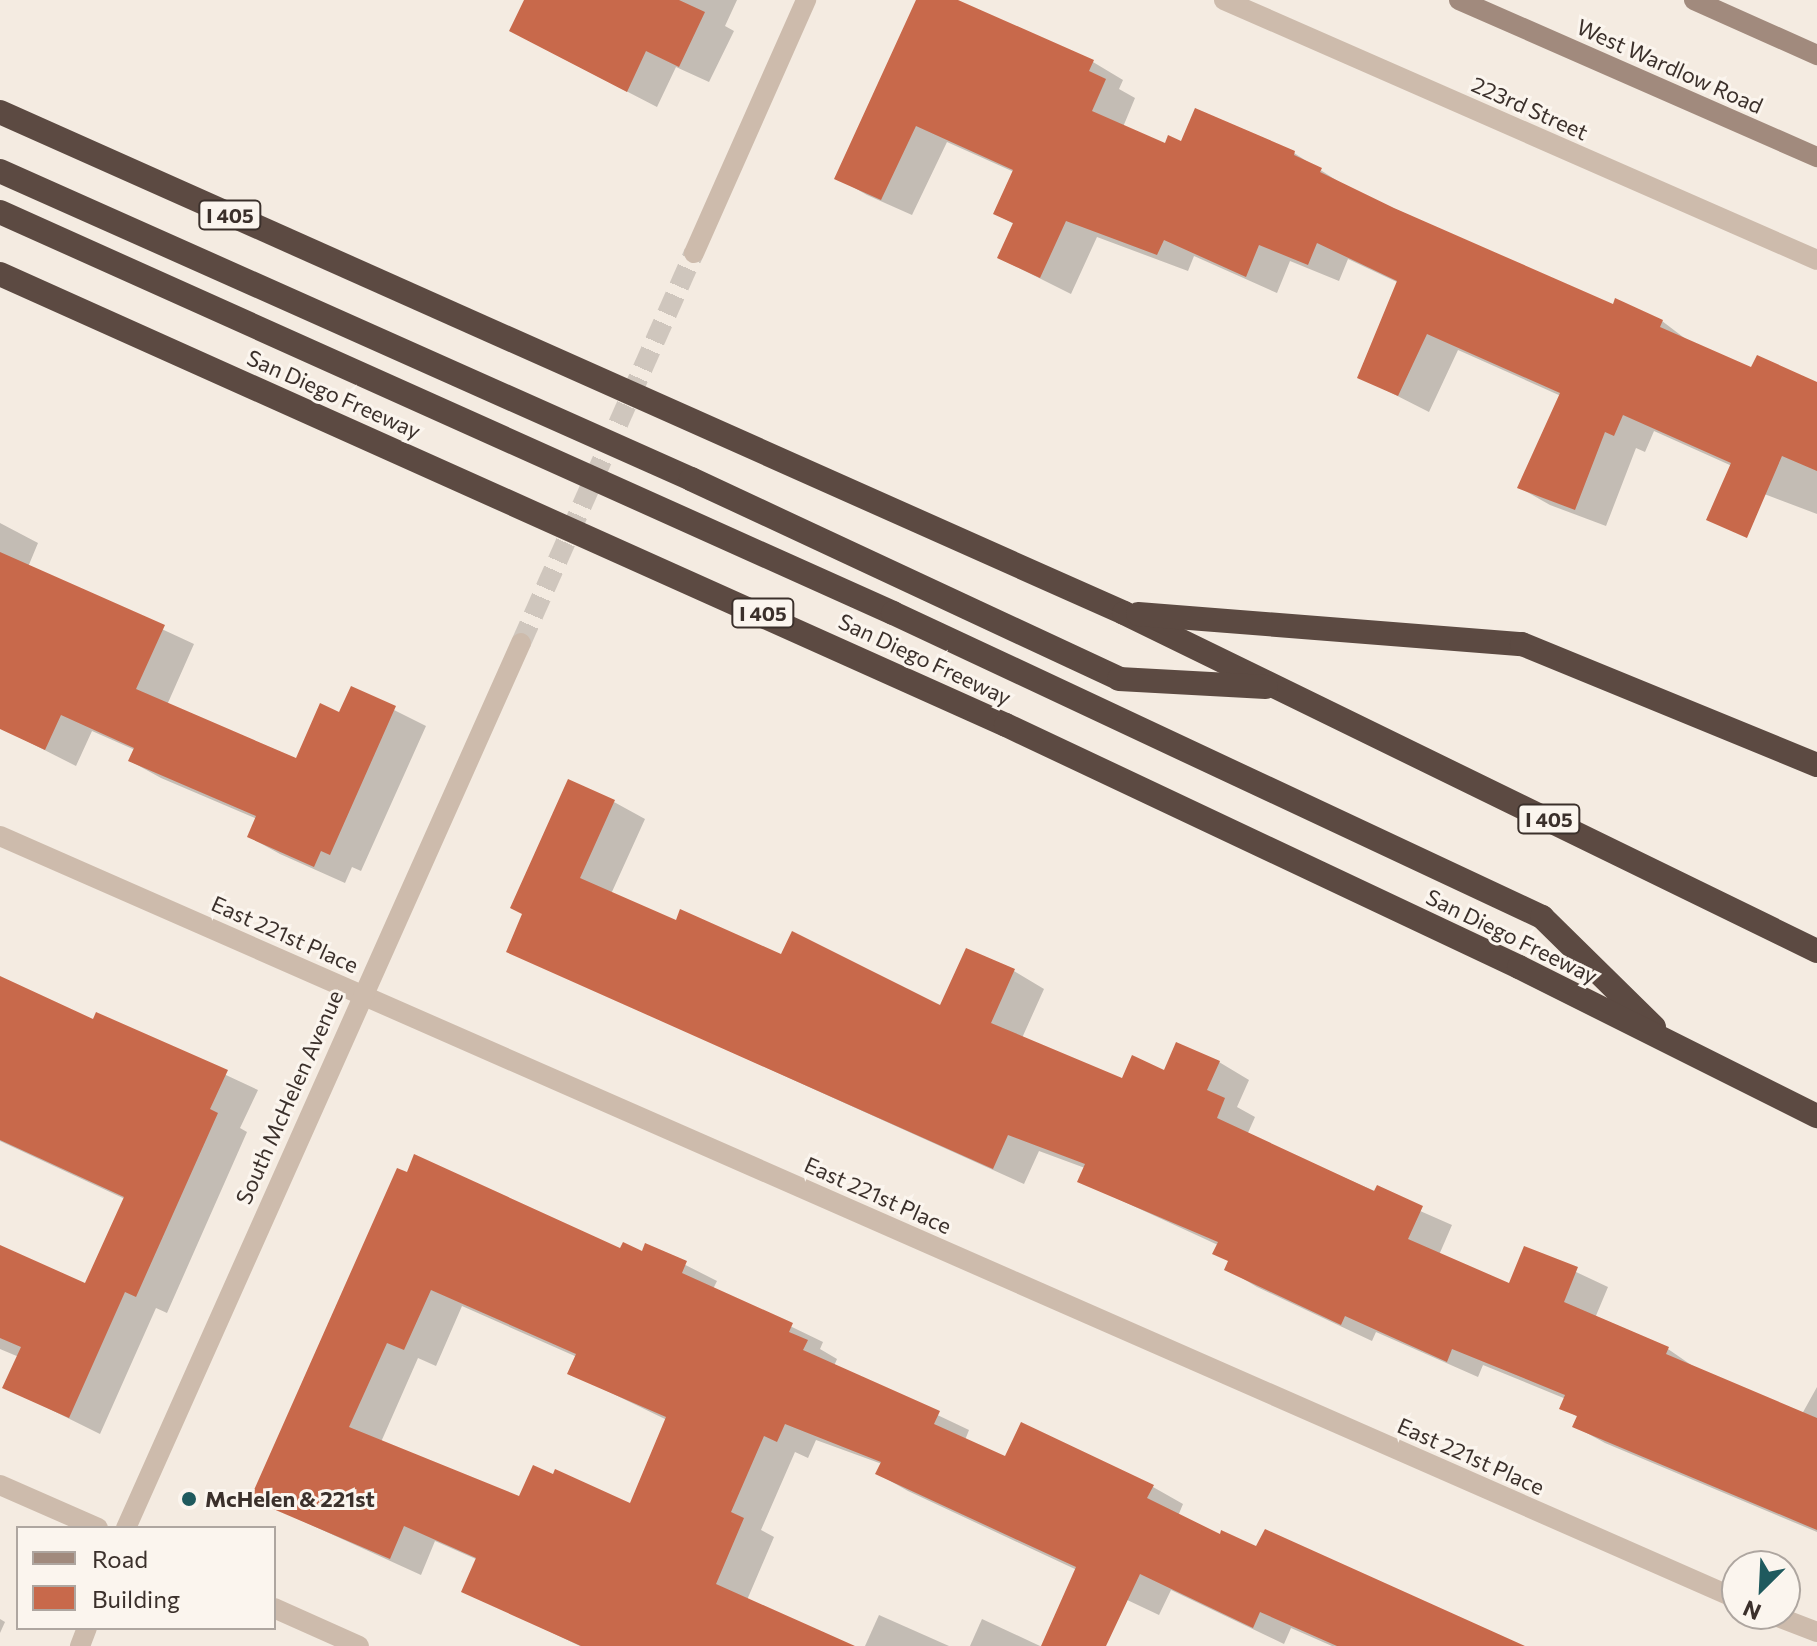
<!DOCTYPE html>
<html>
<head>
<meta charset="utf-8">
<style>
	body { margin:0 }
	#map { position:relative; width:1817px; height:1646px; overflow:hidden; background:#f4ebe1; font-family:Commissioner,sans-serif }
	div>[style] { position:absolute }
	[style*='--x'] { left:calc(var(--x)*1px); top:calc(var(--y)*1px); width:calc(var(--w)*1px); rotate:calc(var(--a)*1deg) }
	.shadow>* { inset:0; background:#0003 }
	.building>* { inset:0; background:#c8694b }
	.street-tunnel>* { height:20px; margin-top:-10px; transform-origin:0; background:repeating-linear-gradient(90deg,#cfc6bd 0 20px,transparent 0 30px) }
	.street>* { height:20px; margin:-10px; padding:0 10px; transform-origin:10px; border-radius:10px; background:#cdbbac }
	.secondary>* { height:20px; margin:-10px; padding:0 10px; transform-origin:10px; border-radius:10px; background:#a18a7d }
	.highway>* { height:24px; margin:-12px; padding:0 12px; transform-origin:12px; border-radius:12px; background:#5c4a42 }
	.dots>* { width:22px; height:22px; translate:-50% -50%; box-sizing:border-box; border:4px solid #fbf5ee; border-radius:50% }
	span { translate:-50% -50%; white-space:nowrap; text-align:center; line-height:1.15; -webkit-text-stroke:6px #fbf5ee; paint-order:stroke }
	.shield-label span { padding:2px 6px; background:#fbf5ee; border:2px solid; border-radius:6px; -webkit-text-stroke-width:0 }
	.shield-label { font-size:20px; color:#3b302b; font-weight:700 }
	.street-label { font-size:22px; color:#3b302b }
	.poi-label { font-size:22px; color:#3b302b; font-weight:700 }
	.left { translate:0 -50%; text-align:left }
	.legend { position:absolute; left:16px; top:1526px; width:260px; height:104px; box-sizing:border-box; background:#fbf5ee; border:2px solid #aea6a0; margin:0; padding:10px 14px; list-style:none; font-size:24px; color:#3b302b }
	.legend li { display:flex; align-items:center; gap:16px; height:40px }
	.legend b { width:40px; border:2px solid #aea6a0 }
	.north { position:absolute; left:1721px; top:1550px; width:80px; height:80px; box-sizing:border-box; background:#fbf5ee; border:2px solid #aea6a0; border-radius:50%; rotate:204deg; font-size:22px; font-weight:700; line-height:32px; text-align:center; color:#3b302b }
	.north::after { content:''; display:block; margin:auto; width:28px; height:36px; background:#1f5a5e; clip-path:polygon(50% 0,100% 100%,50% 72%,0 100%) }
</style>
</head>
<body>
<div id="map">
	<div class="shadow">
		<div style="clip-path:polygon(526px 0,737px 0,725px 26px,734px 31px,709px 82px,676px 67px,657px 107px,541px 47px)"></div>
		<div style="clip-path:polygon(922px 0,1093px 62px,1123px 80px,1119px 89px,1135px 98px,1123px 127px,1166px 146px,1294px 153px,1350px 189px,1614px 306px,1662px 321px,1691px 343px,1752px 370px,1817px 385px,1817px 514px,1759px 492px,1732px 466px,1654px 431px,1645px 452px,1636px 448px,1606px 526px,1550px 505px,1520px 488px,1561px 396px,1458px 350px,1429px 412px,1360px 377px,1399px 283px,1348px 259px,1339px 281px,1290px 261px,1277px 293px,1194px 256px,1188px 271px,1097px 237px,1071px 294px,999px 258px,1014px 224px,995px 214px,1014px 172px,947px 142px,912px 215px,867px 195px,837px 178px)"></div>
		<div style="clip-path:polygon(0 523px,38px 543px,28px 567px,194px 644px,167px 705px,297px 760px,340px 714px,352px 689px,426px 726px,361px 871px,352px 867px,345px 883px,280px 854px,249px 837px,257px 819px,161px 778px,130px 761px,135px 750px,92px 731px,76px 766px,5px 730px,0 718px)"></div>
		<div style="clip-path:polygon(614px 802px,645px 819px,611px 894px,677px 923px,941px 1008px,1014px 971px,1044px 989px,1022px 1038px,1123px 1081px,1219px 1062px,1249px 1080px,1237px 1107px,1255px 1117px,1247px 1135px,1452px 1225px,1439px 1255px,1510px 1286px,1525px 1248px,1608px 1287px,1595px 1318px,1668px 1349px,1697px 1369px,1802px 1414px,1817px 1387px,1817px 1532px,1605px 1443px,1574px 1426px,1578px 1417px,1562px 1408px,1566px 1399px,1483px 1365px,1478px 1377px,1376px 1332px,1372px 1341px,1257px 1287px,1227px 1269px,1230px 1262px,1218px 1245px,1079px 1181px,1085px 1168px,1039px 1151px,1024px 1184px,508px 951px)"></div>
		<div style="clip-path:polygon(0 978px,94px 1021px,97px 1015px,258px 1090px,240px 1128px,247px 1132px,167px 1313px,156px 1308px,100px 1434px,5px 1387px,19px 1357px,0 1349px,0 1247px,86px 1285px,125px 1199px,0 1141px)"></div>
		<div style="clip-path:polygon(evenodd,398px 1171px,621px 1251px,643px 1253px,646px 1245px,717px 1281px,713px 1289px,823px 1342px,820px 1349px,837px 1359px,834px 1366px,969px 1430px,965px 1440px,1006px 1458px,1153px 1487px,1183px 1504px,1178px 1516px,1221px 1537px,1520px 1646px,1332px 1646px,1291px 1628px,1284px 1644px,1171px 1590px,1159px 1615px,1106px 1590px,1077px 1570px,908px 1491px,878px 1474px,882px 1464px,816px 1440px,808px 1458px,795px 1452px,761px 1530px,774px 1537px,747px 1600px,850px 1646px,580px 1646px,464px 1591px,478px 1560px,435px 1541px,421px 1575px,252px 1498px,398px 1171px,462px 1306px,577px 1357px,570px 1373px,667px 1420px,631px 1505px,520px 1499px,381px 1442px,418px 1358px,436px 1366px,462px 1306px)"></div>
		<div style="clip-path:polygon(879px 1615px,949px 1646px,865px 1646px)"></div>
		<div style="clip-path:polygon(0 1619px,5px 1622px,0 1633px)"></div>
		<div style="clip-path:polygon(982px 1619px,1040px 1646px,970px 1646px)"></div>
	</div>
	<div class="building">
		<div style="clip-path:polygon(524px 0,679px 0,705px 12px,679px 67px,646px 51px,627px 92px,509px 31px)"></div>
		<div style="clip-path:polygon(916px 0,958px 0,1094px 60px,1089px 71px,1106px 79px,1092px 111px,1165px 143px,1168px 135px,1181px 141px,1195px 108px,1295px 151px,1294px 155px,1322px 168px,1320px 172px,1394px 208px,1613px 304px,1615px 298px,1663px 320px,1660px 327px,1751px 367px,1757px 355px,1817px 382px,1817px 471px,1782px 456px,1747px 538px,1706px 520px,1731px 463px,1623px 415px,1614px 436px,1605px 432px,1575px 510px,1517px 488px,1560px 393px,1427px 334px,1398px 396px,1357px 378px,1397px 281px,1317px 243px,1308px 265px,1259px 245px,1246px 277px,1164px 240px,1157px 255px,1066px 221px,1040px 278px,997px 258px,1013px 223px,993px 214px,1013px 170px,916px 126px,881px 200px,834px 179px)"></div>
		<div style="clip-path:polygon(0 552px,165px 625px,136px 689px,296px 758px,320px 703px,339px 712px,351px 686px,396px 706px,330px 855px,321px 851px,314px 867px,247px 837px,256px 816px,128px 761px,134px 748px,61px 715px,45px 750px,0 729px)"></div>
		<div style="clip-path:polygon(568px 779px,615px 800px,580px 878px,676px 920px,680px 909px,781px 954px,792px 931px,940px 1005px,966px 948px,1015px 969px,991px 1023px,1122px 1078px,1132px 1055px,1164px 1070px,1176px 1042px,1220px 1061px,1207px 1090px,1225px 1098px,1217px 1118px,1374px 1191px,1377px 1185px,1423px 1206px,1408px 1239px,1509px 1283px,1524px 1246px,1578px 1267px,1564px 1302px,1669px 1347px,1666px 1354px,1817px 1418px,1817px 1530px,1572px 1427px,1577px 1416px,1559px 1409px,1565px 1395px,1452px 1349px,1447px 1362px,1345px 1316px,1341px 1325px,1224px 1270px,1228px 1261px,1212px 1254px,1218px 1242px,1077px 1182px,1085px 1164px,1008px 1135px,993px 1169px,506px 952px,522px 914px,510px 908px)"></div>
		<div style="clip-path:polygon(0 976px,93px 1019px,96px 1012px,228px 1070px,210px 1109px,218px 1113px,136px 1297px,125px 1292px,69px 1418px,2px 1388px,21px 1347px,0 1338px,0 1245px,85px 1283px,124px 1197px,0 1140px)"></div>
		<div style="clip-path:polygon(evenodd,414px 1154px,620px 1248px,623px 1242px,642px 1251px,645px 1243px,687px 1261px,682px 1273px,793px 1323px,789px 1332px,808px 1340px,803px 1350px,940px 1411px,934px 1424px,1005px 1456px,1021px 1422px,1154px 1485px,1147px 1498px,1220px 1534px,1221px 1530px,1256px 1546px,1265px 1529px,1525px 1646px,1337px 1646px,1260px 1612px,1253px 1628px,1140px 1574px,1106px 1646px,1041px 1646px,1076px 1567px,875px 1474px,881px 1462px,785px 1424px,777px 1442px,764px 1436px,731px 1512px,744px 1518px,716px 1584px,855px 1646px,581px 1646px,461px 1592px,476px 1558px,404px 1526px,390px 1559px,250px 1499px,397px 1168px,407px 1172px,414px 1154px,431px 1290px,576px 1354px,567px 1374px,666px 1417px,630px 1503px,555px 1469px,553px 1474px,533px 1465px,519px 1496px,349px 1427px,387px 1343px,404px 1350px,431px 1290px)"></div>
	</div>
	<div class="street-tunnel">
		<div style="--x:521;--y:643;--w:427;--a:-66.1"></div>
	</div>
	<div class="street">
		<div style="--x:1224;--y:0;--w:647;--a:23.67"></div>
		<div style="--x:694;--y:253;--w:277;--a:-66.1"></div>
		<div style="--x:0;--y:836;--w:1897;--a:23.71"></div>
		<div style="--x:0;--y:1485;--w:107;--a:23.7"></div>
		<div style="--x:126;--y:1528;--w:969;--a:-65.95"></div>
		<div style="--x:274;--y:1608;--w:93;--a:24.1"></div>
		<div style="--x:1770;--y:1614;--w:50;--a:21"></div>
		<div style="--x:80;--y:1646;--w:19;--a:-69"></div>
	</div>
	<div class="secondary">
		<div style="--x:1459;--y:0;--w:391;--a:23.7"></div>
		<div style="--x:1694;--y:0;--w:135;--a:24.1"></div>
	</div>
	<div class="highway">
		<div style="--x:0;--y:112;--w:1231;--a:24.02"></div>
		<div style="--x:1124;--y:613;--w:771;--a:26"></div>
		<div style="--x:0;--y:171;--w:757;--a:24.02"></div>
		<div style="--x:691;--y:479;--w:472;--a:25"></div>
		<div style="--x:1119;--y:679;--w:147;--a:3.1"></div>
		<div style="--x:0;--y:212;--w:979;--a:24.18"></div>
		<div style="--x:893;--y:613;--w:717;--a:25.1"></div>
		<div style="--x:1542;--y:917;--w:157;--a:44.5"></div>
		<div style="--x:0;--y:274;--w:1102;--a:24.15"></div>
		<div style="--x:1006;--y:725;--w:567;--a:25.25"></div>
		<div style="--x:1519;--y:967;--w:333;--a:26.6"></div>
		<div style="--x:1138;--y:614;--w:385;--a:4.5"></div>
		<div style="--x:1522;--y:644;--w:319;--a:22.3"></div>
	</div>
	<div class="dots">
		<div style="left:189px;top:1499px;background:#1f5a5e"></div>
	</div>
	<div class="shield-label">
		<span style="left:230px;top:215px">I 405</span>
		<span style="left:763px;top:613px">I 405</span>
		<span style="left:1549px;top:819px">I 405</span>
	</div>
	<div class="street-label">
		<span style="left:1670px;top:66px;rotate:24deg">West Wardlow Road</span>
		<span style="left:1530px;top:108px;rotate:24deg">223rd Street</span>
		<span style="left:334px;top:394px;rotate:24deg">San Diego Freeway</span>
		<span style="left:925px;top:659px;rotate:25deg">San Diego Freeway</span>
		<span style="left:285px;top:934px;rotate:24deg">East 221st Place</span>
		<span style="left:1512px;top:936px;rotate:26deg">San Diego Freeway</span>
		<span style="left:289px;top:1097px;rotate:-66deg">South McHelen Avenue</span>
		<span style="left:878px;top:1195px;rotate:24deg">East 221st Place</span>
		<span style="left:1471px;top:1456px;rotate:24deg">East 221st Place</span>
	</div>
	<div class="poi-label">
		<span class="left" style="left:205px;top:1499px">McHelen &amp; 221st</span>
	</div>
	<ul class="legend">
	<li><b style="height:10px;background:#a18a7d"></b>Road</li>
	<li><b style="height:22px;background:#c8694b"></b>Building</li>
	</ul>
	<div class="north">N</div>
</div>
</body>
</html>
